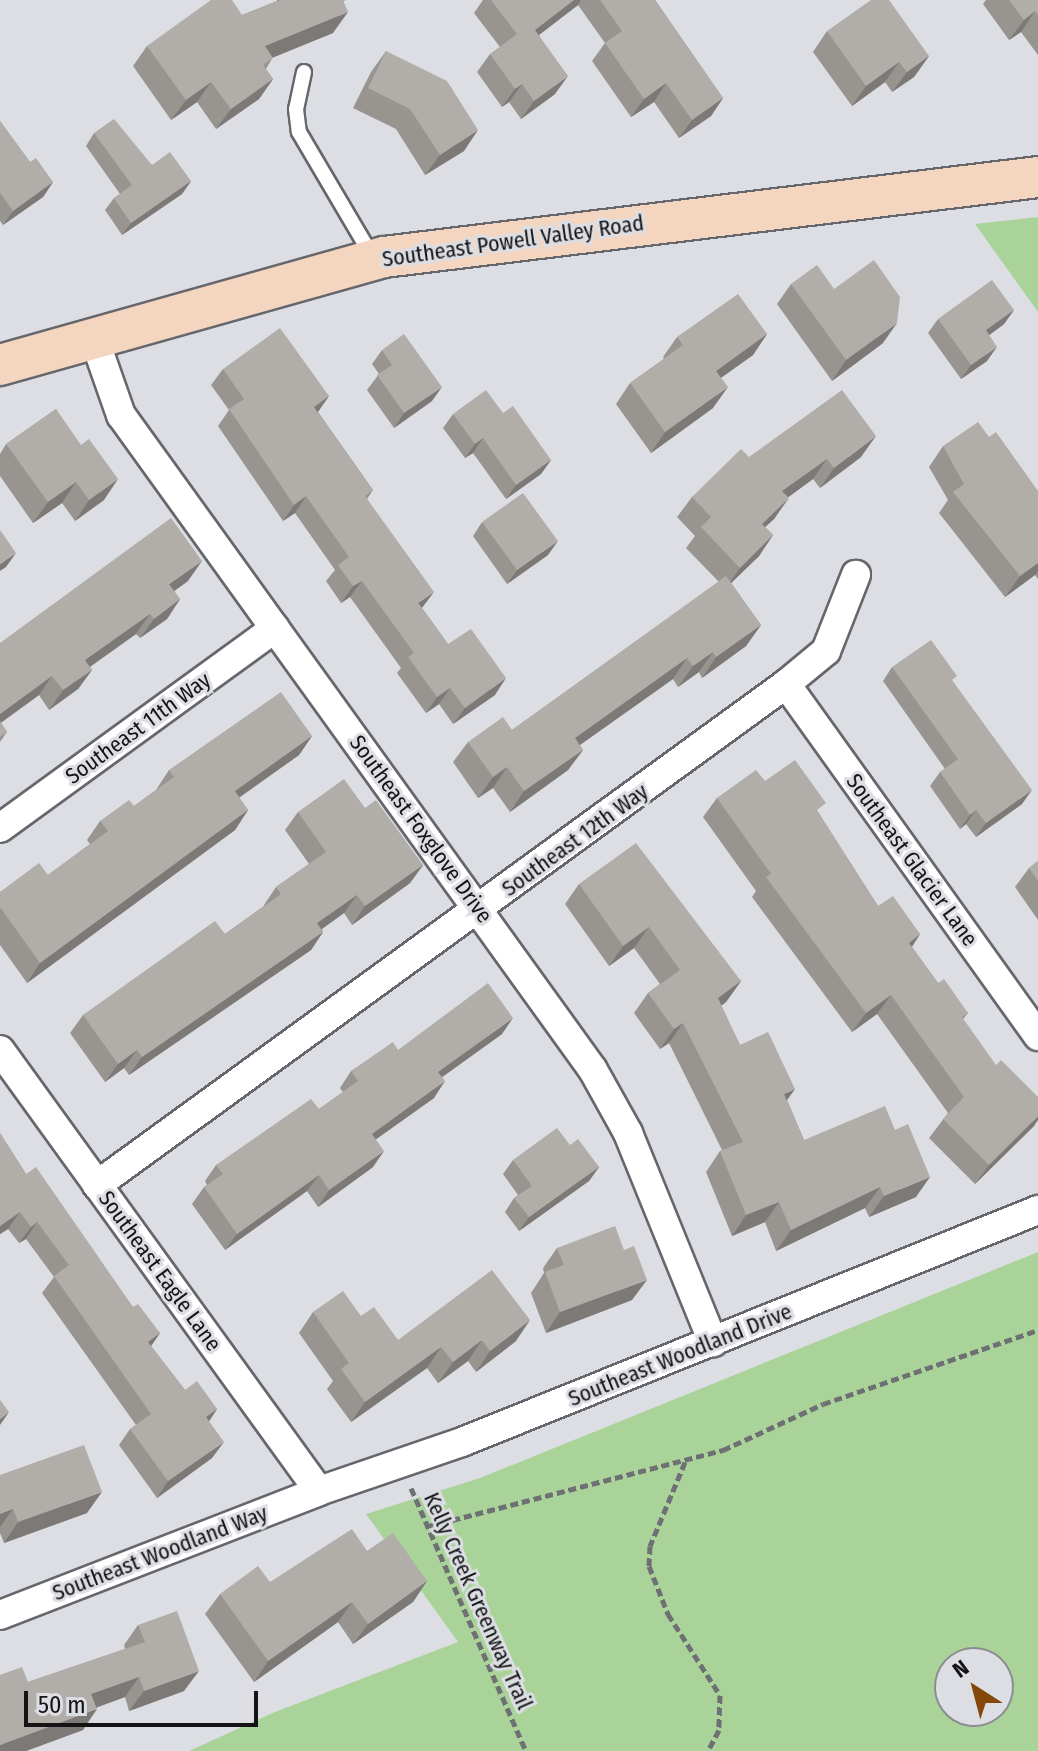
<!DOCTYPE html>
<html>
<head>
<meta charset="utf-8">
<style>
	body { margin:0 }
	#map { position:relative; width:1038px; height:1751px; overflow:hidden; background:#dcdee3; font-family:"Fira Sans Condensed",sans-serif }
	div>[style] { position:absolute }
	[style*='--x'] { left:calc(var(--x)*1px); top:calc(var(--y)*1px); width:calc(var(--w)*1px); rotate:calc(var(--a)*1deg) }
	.green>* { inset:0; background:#aad39a }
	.path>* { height:5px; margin-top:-2.5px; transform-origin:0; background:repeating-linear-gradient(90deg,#6f7073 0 8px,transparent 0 12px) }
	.roads { filter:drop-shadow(2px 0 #66676c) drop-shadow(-2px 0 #66676c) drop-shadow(0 2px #66676c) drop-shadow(0 -2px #66676c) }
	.service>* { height:14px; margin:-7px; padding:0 7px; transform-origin:7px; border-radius:7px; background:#fff }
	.minor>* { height:28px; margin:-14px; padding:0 14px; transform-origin:14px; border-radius:14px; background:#fff }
	.secondary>* { height:40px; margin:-20px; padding:0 20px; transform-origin:20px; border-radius:20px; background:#f4d6c0 }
	.wall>* { inset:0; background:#989591 }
	.shaded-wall>* { inset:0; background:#7c7976 }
	.building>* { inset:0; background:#b1ada9 }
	span { translate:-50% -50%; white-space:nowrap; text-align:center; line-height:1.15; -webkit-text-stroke:6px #dcdee3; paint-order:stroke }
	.street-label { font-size:22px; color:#141416 }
	.north { position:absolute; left:934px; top:1647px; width:80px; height:80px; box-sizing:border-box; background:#dcdee3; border:2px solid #8c8d91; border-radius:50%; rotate:324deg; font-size:22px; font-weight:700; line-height:32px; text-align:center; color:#141416 }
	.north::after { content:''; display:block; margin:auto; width:28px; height:36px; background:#86480a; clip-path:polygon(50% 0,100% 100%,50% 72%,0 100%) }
	.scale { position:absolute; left:24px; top:1691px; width:234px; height:36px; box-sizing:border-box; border:4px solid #141416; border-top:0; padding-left:10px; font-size:24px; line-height:28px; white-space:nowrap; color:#141416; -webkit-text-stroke:6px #dcdee3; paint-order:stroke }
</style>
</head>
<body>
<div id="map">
	<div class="green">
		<div style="clip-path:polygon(1038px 217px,1038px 312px,975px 224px)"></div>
		<div style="clip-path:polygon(evenodd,1038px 1252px,1038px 1751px,189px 1751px,275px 1712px,458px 1642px,366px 1514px,480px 1478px,1038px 1252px,950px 1663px,998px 1663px,998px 1711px,950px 1711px,950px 1663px)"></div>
	</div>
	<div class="path">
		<div style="--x:685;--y:1462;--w:91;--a:112.6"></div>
		<div style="--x:650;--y:1546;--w:20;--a:93"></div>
		<div style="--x:649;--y:1566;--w:52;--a:68.4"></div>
		<div style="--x:668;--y:1614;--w:96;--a:57.3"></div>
		<div style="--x:720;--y:1695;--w:35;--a:92"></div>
		<div style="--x:719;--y:1730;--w:24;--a:118"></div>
		<div style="--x:411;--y:1488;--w:287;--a:66.4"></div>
		<div style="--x:429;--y:1526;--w:304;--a:-14.5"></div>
		<div style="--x:723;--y:1450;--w:110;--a:-24.7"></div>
		<div style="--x:823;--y:1404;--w:227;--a:-19"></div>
	</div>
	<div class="roads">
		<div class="service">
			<div style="--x:304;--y:72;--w:38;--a:102"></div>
			<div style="--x:296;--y:109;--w:23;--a:83"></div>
			<div style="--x:299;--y:132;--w:144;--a:59.5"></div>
		</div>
		<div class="minor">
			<div style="--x:94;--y:338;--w:82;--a:70.7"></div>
			<div style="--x:121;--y:415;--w:807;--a:54.22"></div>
			<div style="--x:593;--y:1070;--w:72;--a:60.9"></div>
			<div style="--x:628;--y:1133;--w:226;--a:67.9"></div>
			<div style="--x:786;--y:684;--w:433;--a:54.4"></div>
			<div style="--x:0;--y:828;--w:340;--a:-36"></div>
			<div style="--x:0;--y:1050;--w:544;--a:54.12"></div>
			<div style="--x:97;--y:1185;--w:852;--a:-36.02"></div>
			<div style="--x:786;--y:684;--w:52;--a:-39.5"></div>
			<div style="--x:826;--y:651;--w:82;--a:-68.5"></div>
			<div style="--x:0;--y:1615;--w:342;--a:-21.2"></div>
			<div style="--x:319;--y:1491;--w:151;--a:-18.9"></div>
			<div style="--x:462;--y:1442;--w:621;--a:-21.94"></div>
		</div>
		<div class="secondary">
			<div style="--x:0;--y:365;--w:399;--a:-15.7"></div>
			<div style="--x:384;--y:257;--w:659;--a:-6.97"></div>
		</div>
	</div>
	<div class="wall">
		<div style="clip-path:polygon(277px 0,346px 0,343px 1px,333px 33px,273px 57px,266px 69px,273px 79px,259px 99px,216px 129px,197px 102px,171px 120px,133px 66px,147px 46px,242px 15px,277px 1px)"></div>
		<div style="clip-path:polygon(483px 0,655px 0,723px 98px,711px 116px,679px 138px,654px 102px,631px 117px,592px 61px,605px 43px,578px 5px,539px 35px,555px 94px,521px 119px,509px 102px,502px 107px,477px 72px,490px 54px,500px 47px,474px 13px)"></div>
		<div style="clip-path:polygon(986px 0,1038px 0,1038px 55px,1021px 32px,1009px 40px,983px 4px)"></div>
		<div style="clip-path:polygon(827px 31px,929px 56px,914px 77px,892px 92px,885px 82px,852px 106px,813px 52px)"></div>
		<div style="clip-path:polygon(386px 51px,464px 151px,425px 175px,396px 129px,353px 108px,371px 72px)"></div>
		<div style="clip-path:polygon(0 121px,30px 162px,53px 182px,43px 197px,3px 225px,0 221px)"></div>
		<div style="clip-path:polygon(94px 133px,152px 165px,191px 181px,182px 194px,122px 235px,105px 210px,114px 198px,120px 194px,86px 146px)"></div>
		<div style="clip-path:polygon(791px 284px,834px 289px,883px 343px,832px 381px,777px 304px)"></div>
		<div style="clip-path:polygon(1014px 310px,1004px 324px,989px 335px,987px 361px,961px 379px,928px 333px,938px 319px)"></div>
		<div style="clip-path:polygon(767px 334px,753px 355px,721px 378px,713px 408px,651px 453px,616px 404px,630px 383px,664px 359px,663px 357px,677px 337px)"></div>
		<div style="clip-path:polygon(382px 350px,432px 401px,394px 428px,367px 390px,379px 374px,372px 364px)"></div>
		<div style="clip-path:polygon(223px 369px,329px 396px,318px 412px,373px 490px,367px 499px,422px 608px,448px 644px,495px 695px,453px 724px,439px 704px,426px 713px,397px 673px,401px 668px,350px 597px,341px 603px,326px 581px,335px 570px,295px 513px,283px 521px,218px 426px,229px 410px,211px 385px)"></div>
		<div style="clip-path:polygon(56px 409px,104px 500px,75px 521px,62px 503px,33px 523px,0 476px,0 454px,6px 444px)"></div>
		<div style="clip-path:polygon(453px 414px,551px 460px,541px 474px,506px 499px,473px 453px,465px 458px,443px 428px)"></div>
		<div style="clip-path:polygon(989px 437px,1038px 491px,1038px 579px,1035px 575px,1005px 597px,939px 513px,948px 500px,929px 467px,943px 446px)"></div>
		<div style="clip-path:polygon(749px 457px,861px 457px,820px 488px,813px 479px,788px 497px,774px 519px,765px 527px,773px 535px,759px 556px,731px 583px,761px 625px,746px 646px,702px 678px,699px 672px,678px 687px,673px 679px,580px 745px,583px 750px,568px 770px,510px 812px,493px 788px,478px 798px,453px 762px,468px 742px,512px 730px,719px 582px,686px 548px,695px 536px,677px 517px,692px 497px)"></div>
		<div style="clip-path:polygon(482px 522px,548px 555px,507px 584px,473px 536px)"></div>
		<div style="clip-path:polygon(188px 581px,174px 591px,180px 599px,167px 619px,140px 638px,136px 634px,90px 667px,92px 670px,78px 689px,49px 710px,39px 695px,1px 723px,7px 732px,0 742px,0 643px)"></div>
		<div style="clip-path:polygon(892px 667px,953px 682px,1022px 804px,976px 837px,966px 824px,960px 829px,930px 786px,940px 772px,945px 769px,883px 681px)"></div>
		<div style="clip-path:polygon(312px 736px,299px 755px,239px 798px,248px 810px,235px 830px,27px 983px,0 945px,0 892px,48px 875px,90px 844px,87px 840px,100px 821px,134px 806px,156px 790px,169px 770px)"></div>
		<div style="clip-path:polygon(765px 781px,819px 814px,878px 906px,920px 934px,912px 947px,938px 983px,968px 1013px,963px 1019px,1034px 1126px,975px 1184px,929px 1138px,948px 1113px,877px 1014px,852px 1032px,752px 897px,756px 891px,703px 817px,717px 798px)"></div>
		<div style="clip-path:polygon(365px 808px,423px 865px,410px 883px,352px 925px,344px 913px,322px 929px,323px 932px,311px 950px,129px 1075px,124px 1068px,105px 1082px,70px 1033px,83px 1015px,225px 934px,264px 906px,264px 905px,276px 887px,309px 864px,285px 830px,298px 812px)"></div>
		<div style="clip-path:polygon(1038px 861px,1038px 920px,1015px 887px,1029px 868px)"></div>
		<div style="clip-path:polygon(579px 884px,741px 981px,726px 1002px,721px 1006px,740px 1045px,787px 1100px,804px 1140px,916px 1197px,869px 1217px,865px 1208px,776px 1251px,765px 1222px,732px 1236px,706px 1172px,720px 1151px,722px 1150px,669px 1043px,660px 1049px,634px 1013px,648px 993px,660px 984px,634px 948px,609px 966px,565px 904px)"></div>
		<div style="clip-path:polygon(502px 1034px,442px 1077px,434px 1098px,376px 1139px,373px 1167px,318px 1207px,307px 1191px,225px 1250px,192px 1204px,204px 1187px,207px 1185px,205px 1181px,216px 1165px,319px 1109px,343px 1092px,340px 1088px,351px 1071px,398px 1050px)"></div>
		<div style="clip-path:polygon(0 1133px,26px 1174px,133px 1307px,160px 1333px,151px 1346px,185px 1390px,217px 1409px,209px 1421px,212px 1458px,157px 1498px,119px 1445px,130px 1429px,136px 1425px,42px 1293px,54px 1277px,26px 1239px,19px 1243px,8px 1229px,0 1234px)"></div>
		<div style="clip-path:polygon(570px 1145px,599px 1167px,589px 1181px,519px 1231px,505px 1212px,514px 1198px,518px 1195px,503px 1174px,513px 1160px)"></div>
		<div style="clip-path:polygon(557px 1248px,632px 1300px,546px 1333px,531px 1293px,544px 1273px,543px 1268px)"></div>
		<div style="clip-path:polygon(313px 1312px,361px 1316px,398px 1340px,516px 1341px,476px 1372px,468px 1361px,438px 1383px,427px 1368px,351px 1422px,327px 1389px,333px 1381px,299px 1333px)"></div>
		<div style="clip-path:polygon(0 1475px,87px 1513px,4px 1543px,0 1533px)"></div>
		<div style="clip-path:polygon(367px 1551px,427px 1581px,413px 1602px,353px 1644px,338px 1622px,254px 1682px,205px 1614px,220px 1594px,270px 1582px)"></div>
		<div style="clip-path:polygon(138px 1625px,184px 1691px,129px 1711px,125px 1697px,96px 1708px,83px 1730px,26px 1751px,0 1751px,28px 1682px,125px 1649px,124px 1645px)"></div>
	</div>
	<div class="shaded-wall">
		<div style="clip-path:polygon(574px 0,581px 0,578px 5px,522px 48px,535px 30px)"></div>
		<div style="clip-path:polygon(1035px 11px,1021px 32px,1009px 40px,1024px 20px)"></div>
		<div style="clip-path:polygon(348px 12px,333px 33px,250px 67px,265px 46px)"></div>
		<div style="clip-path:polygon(929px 56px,914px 77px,892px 92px,907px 72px)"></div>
		<div style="clip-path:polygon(899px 62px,885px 82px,852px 106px,866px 86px)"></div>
		<div style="clip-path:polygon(568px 76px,555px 94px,521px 119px,534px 101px)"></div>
		<div style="clip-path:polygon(273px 79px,259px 99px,216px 129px,231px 109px)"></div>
		<div style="clip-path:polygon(211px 82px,197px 102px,171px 120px,186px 100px)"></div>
		<div style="clip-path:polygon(666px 83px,654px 102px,631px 117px,644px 99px)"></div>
		<div style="clip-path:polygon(522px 84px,509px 102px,502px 107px,515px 89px)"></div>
		<div style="clip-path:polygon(723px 98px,711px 116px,679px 138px,692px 120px)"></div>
		<div style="clip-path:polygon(478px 130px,464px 151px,425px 175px,440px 155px)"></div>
		<div style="clip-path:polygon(191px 181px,182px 194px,122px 235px,131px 223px)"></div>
		<div style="clip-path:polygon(53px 182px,43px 197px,3px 225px,13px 211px)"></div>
		<div style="clip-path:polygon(1014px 310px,1004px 324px,976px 345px,986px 330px)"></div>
		<div style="clip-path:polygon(897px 323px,883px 343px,832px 381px,846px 360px)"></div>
		<div style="clip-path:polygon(767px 334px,753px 355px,702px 391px,716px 371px)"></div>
		<div style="clip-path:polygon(997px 347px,987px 361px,961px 379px,971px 365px)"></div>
		<div style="clip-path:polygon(442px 387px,432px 401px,394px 428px,404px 413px)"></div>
		<div style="clip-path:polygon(728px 387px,713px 408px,651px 453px,665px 432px)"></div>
		<div style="clip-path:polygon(329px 396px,317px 413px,314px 407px)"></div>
		<div style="clip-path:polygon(876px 436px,861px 457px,820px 488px,834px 468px)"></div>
		<div style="clip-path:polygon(483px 438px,473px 453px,465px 458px,475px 444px)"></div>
		<div style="clip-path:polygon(827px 459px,813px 479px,768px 512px,782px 491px)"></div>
		<div style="clip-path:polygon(551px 460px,541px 474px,506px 499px,516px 485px)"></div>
		<div style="clip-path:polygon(118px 479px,104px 500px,75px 521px,89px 500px)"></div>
		<div style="clip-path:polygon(76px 482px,62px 503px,33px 523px,48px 502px)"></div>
		<div style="clip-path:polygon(306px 496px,295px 513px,283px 521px,294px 505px)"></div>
		<div style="clip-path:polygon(789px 498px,774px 519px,747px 544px,762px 524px)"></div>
		<div style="clip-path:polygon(773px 535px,759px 556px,725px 589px,740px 568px)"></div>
		<div style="clip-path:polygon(558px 541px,548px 555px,507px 584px,517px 570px)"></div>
		<div style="clip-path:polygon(16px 553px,6px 567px,0 571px,0 564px)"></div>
		<div style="clip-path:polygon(202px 561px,188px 581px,156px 604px,169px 584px)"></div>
		<div style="clip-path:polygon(1038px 563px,1038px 571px,1035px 575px,1005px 597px,1020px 576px)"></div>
		<div style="clip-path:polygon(362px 581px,350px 597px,341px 603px,353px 586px)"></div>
		<div style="clip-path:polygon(434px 592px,422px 608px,418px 603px)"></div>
		<div style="clip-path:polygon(180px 599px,167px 619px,140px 638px,154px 619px)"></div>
		<div style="clip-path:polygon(150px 614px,136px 634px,71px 680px,85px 660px)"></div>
		<div style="clip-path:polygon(761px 625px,746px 646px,702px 678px,716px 657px)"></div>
		<div style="clip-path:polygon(713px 652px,699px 672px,678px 687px,693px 666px)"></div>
		<div style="clip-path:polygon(687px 658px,673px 679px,560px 759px,575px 738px)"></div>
		<div style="clip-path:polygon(92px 670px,78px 689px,49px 710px,63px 690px)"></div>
		<div style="clip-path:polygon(52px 676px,39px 695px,0 723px,0 714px)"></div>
		<div style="clip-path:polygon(506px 678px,495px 695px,453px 724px,465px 708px)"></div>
		<div style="clip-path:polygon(450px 688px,439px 704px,426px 713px,437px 697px)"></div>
		<div style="clip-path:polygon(312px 736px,299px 755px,221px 810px,235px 791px)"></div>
		<div style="clip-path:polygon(583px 750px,568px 770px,510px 812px,524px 791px)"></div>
		<div style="clip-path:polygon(507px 767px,493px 788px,478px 798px,493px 777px)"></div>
		<div style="clip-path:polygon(1032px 790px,1022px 804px,976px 837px,986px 823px)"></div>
		<div style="clip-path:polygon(248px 810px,235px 830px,27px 983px,40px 963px)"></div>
		<div style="clip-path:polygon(976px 810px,966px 824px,960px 829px,970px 815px)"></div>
		<div style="clip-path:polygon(423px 865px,410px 883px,352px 925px,365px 906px)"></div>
		<div style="clip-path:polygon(357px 895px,344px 913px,305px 941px,317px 923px)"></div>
		<div style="clip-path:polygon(649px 927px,634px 948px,609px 966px,623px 946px)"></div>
		<div style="clip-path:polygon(323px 932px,311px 950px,129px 1075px,142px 1057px)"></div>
		<div style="clip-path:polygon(920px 934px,907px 954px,909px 943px)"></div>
		<div style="clip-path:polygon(741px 981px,726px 1002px,703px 1019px,718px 998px)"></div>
		<div style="clip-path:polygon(891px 995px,877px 1014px,852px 1032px,866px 1013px)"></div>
		<div style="clip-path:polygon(513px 1018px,502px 1034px,427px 1088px,438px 1072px)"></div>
		<div style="clip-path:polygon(683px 1023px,669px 1043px,660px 1049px,674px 1029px)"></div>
		<div style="clip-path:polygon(137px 1050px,124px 1068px,105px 1082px,118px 1064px)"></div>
		<div style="clip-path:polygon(445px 1081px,434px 1098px,361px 1150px,372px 1134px)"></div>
		<div style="clip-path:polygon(795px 1089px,780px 1110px,784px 1094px)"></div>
		<div style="clip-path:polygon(1038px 1116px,1038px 1120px,1034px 1126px,975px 1184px,989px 1165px)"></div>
		<div style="clip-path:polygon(384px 1151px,373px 1167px,318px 1207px,329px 1190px)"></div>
		<div style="clip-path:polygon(599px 1167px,589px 1181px,519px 1231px,529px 1217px)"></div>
		<div style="clip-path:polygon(319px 1175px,307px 1191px,225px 1250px,237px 1234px)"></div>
		<div style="clip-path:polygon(930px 1177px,916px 1197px,869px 1217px,884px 1196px)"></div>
		<div style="clip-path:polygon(880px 1187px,865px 1208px,776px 1251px,791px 1230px)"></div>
		<div style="clip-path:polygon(779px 1202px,765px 1222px,732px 1236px,746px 1215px)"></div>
		<div style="clip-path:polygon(20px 1212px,8px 1229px,0 1234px,0 1226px)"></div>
		<div style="clip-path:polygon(37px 1222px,26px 1239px,19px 1243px,31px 1227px)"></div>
		<div style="clip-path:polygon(647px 1280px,632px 1300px,546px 1333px,560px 1312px)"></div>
		<div style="clip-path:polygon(530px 1320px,516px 1341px,476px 1372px,490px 1351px)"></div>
		<div style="clip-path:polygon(160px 1333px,149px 1349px,148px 1342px)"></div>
		<div style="clip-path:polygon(482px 1340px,468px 1361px,438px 1383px,453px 1362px)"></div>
		<div style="clip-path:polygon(441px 1347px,427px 1368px,351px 1422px,365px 1402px)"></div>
		<div style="clip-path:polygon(217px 1409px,206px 1426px,206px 1417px)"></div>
		<div style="clip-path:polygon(9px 1412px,0 1425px,0 1419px)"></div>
		<div style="clip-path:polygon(224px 1442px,212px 1458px,157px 1498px,168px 1481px)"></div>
		<div style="clip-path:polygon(102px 1492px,87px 1513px,4px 1543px,18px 1522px)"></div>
		<div style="clip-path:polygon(13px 1509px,0 1527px,0 1514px)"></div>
		<div style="clip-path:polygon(427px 1581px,413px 1602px,353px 1644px,368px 1624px)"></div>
		<div style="clip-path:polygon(352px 1602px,338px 1622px,254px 1682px,268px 1661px)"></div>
		<div style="clip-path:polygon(199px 1671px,184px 1691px,129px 1711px,144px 1691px)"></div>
		<div style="clip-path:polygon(139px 1677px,125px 1697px,77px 1714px,91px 1694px)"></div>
		<div style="clip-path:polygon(97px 1709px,83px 1730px,26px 1751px,0 1751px,0 1745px)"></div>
	</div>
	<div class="building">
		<div style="clip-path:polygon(211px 0,232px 0,242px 15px,281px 0,343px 0,348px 12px,265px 46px,273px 58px,263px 65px,273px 79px,231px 109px,211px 82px,186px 100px,147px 46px)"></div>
		<div style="clip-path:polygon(491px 0,574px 0,535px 30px,568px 76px,534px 101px,522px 84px,515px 89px,490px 54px,517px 34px)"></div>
		<div style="clip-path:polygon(600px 0,655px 0,723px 98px,692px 120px,666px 83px,644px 99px,605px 43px,622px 31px)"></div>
		<div style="clip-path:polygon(871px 0,889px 0,929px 56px,907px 72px,899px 62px,866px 86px,827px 31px)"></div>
		<div style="clip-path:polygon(1009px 0,1038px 0,1038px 15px,1035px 11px,1024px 20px)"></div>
		<div style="clip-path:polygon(386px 51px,447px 81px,478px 130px,440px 155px,410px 109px,368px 88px)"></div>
		<div style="clip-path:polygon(114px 119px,152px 165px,170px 152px,191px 181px,131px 223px,114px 198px,132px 185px,94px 133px)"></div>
		<div style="clip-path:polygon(0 121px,30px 162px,36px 158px,53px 182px,13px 211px,0 193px)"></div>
		<div style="clip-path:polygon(874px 260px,900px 297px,897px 323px,846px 360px,791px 284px,817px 265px,834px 289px)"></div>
		<div style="clip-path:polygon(992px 280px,1014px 310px,986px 330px,997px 347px,971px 365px,938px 319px)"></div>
		<div style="clip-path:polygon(738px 294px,767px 334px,716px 371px,728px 387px,665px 432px,630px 383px,683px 345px,677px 337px)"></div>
		<div style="clip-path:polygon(280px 328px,329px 396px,314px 407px,373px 490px,365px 496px,434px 592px,418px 603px,448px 644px,471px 629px,506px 678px,465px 708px,450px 688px,437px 697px,408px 657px,414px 653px,362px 581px,353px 586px,338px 565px,349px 557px,306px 496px,294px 505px,229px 409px,244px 399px,223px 369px)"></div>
		<div style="clip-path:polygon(404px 334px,442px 387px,404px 413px,377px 375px,392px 365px,382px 350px)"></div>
		<div style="clip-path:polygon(486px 390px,503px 413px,513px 406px,551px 460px,516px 485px,483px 438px,475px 444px,453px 414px)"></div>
		<div style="clip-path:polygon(842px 390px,876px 436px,834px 468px,827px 459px,782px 491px,789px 498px,762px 524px,773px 535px,740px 568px,701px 527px,711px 517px,692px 497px,741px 449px,749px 457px)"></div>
		<div style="clip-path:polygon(56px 409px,81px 445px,89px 439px,118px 479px,89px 500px,76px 482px,48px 502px,6px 444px)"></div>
		<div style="clip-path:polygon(978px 422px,989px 437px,996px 432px,1038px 491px,1038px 563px,1020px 576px,953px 492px,964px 484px,943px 446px)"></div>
		<div style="clip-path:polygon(523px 493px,558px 541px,517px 570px,482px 522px)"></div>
		<div style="clip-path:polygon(171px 518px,202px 561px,169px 584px,180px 599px,154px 619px,150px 614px,85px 660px,92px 670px,63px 690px,52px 676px,0 714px,0 643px)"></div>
		<div style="clip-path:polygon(0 530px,16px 553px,0 564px)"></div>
		<div style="clip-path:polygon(726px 576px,761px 625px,716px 657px,713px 652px,693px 666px,687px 658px,575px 738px,583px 750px,524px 791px,507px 767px,493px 777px,468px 742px,503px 717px,512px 730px)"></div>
		<div style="clip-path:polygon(931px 640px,957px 676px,952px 680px,1032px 790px,986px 823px,976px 810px,970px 815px,940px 772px,958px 759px,892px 667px)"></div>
		<div style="clip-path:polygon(281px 692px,312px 736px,235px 791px,248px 810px,40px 963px,0 907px,0 892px,39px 863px,48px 875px,108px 831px,100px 821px,129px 800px,134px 806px,174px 777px,169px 770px)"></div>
		<div style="clip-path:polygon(0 721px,7px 732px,0 737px)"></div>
		<div style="clip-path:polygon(795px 760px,826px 803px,817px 810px,878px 906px,893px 896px,920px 934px,909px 943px,938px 983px,944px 979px,968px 1013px,962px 1017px,996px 1065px,1001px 1060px,1038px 1097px,1038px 1116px,989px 1165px,943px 1119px,964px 1097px,891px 995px,866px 1013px,766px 877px,771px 874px,717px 798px,756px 770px,765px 781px)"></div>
		<div style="clip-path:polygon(344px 779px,365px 808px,376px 800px,423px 865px,365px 906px,357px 895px,317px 923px,323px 932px,142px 1057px,137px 1050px,118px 1064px,83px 1015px,215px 921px,225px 934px,281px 894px,276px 887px,326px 852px,298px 812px)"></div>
		<div style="clip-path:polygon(636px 843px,741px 981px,718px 998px,740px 1045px,768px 1032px,795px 1089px,784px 1094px,804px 1140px,885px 1106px,895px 1130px,908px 1124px,930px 1177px,884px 1196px,880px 1187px,791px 1230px,779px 1202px,746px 1215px,720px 1151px,743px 1142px,683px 1023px,674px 1029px,648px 993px,680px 970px,649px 927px,623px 946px,579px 884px)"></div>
		<div style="clip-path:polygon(1038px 861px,1038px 881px,1029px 868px)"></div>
		<div style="clip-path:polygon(488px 983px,513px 1018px,438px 1072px,445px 1081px,372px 1134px,384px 1151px,329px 1190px,319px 1175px,237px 1234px,204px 1187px,223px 1174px,216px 1165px,311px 1099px,319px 1109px,358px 1081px,351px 1071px,393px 1042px,398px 1050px)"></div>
		<div style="clip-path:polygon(557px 1128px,570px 1145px,578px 1139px,599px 1167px,529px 1217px,514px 1198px,532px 1186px,513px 1160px)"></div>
		<div style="clip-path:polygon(0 1133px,26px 1174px,36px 1167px,133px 1307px,138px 1304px,160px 1333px,148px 1342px,185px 1390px,197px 1381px,217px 1409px,206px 1417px,224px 1442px,168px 1481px,130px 1429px,151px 1414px,54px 1276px,69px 1265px,37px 1222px,31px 1227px,20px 1212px,0 1226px)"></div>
		<div style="clip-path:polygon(615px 1226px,624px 1250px,634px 1246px,647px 1280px,560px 1312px,545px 1272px,564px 1265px,557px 1248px)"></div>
		<div style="clip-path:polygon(492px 1270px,530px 1320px,490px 1351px,482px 1340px,453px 1362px,441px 1347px,365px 1402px,341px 1369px,349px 1363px,313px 1312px,343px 1291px,361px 1316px,374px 1307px,398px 1340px)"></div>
		<div style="clip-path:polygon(0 1400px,9px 1412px,0 1419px)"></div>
		<div style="clip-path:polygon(84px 1445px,102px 1492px,18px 1522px,13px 1509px,0 1514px,0 1475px)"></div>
		<div style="clip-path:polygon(352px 1529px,367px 1551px,393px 1533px,427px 1581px,368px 1624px,352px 1602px,268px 1661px,220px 1594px,258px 1566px,270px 1582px)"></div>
		<div style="clip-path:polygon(177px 1611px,199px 1671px,144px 1691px,139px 1677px,91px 1694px,97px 1709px,0 1745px,0 1675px,22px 1667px,28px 1682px,145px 1642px,138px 1625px)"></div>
	</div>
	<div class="street-label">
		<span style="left:513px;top:241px;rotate:-8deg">Southeast Powell Valley Road</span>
		<span style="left:138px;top:728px;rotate:-36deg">Southeast 11th Way</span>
		<span style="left:421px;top:829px;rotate:54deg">Southeast Foxglove Drive</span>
		<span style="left:575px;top:840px;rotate:-36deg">Southeast 12th Way</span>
		<span style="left:912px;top:860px;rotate:54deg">Southeast Glacier Lane</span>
		<span style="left:160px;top:1271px;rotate:54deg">Southeast Eagle Lane</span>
		<span style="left:680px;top:1355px;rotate:-22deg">Southeast Woodland Drive</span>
		<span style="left:160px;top:1553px;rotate:-21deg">Southeast Woodland Way</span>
		<span style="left:478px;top:1601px;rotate:66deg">Kelly Creek Greenway Trail</span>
	</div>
	<div class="north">N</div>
	<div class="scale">50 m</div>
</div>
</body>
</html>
